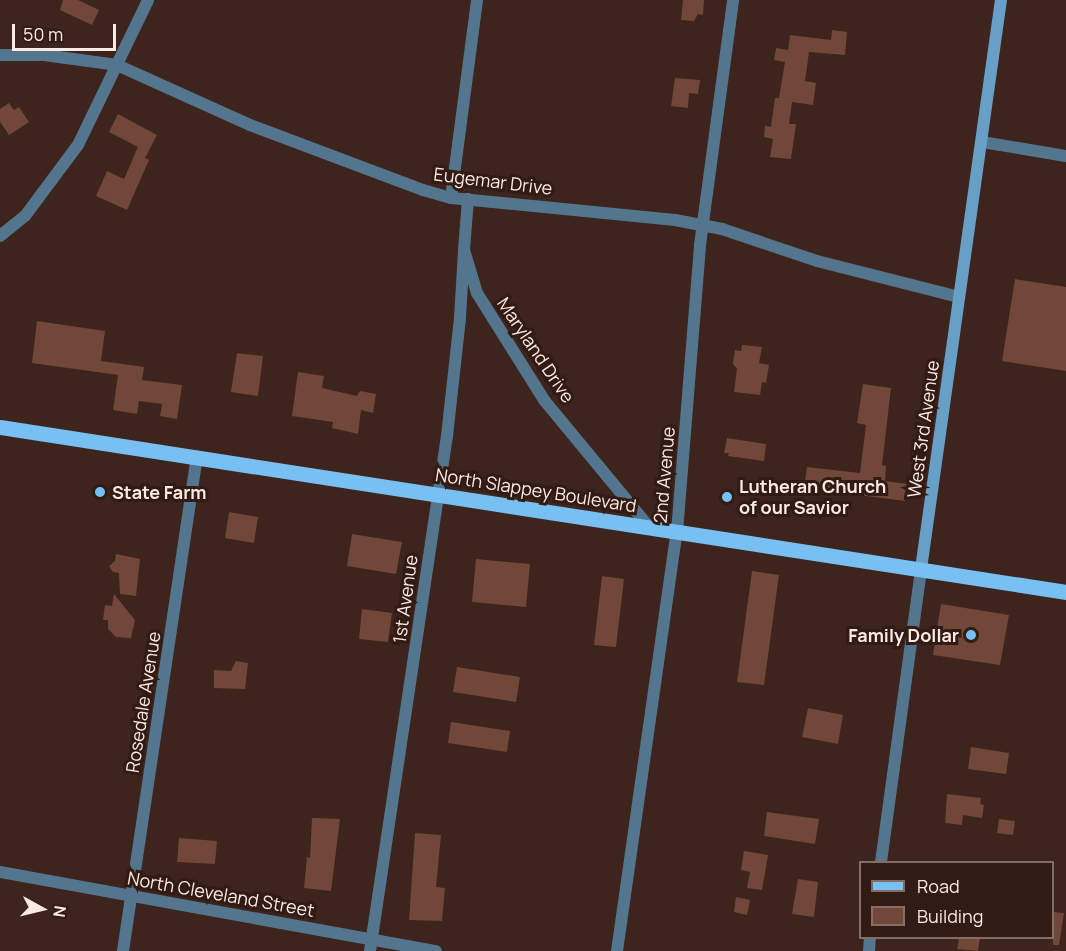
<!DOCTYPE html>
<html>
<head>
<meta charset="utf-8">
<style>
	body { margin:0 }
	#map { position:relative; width:1066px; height:951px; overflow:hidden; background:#3d241c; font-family:Manrope,sans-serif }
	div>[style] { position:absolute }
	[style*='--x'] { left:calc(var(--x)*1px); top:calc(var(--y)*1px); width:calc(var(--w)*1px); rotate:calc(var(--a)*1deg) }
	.building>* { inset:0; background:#704739 }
	.street>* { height:12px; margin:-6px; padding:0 6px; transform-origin:6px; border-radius:6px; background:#54758e }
	.secondary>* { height:12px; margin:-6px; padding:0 6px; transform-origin:6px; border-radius:6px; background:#689fc7 }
	.primary>* { height:15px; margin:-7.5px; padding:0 7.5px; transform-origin:7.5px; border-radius:7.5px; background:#78bff2 }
	.dots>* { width:16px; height:16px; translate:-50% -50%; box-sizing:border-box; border:3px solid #321b12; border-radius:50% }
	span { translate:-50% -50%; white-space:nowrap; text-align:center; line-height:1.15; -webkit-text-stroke:6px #321b12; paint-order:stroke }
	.street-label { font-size:18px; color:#fceae5 }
	.poi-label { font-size:18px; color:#fceae5; font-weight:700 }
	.left { translate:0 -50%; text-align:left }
	.right { translate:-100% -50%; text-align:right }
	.legend { position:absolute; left:859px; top:861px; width:195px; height:78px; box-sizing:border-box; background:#321b12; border:2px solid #836e66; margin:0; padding:8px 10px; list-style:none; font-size:18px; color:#fceae5 }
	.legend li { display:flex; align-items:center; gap:12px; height:30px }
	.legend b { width:30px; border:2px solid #836e66 }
	.north { position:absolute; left:12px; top:879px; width:60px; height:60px; -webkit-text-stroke:4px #321b12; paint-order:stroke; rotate:98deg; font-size:16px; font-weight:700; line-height:24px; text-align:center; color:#fceae5 }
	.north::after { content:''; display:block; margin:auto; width:21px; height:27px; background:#fceae5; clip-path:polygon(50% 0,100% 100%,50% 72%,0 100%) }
	.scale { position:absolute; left:12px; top:24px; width:104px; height:27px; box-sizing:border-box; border:3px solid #fceae5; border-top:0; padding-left:8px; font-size:18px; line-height:21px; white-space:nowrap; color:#fceae5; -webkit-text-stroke:4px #321b12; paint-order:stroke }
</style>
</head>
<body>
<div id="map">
	<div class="building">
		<div style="clip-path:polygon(63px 0,78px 0,99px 10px,92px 25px,60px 10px)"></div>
		<div style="clip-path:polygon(683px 0,704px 0,703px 15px,698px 14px,694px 21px,681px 20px)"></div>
		<div style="clip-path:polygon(832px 30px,847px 32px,845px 55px,809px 52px,805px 81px,816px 83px,813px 105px,792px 102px,789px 124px,796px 124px,791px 159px,770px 157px,773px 139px,764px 137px,765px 126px,771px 127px,775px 98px,779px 98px,785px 62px,774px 60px,776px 48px,788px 50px,790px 35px,831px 40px)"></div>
		<div style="clip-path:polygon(675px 78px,700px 80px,698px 94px,689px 93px,688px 108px,671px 106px)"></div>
		<div style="clip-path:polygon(9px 103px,14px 110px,19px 107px,29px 122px,9px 135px,0 122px,0 109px)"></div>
		<div style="clip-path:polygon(118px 114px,157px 135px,145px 158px,149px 160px,127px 210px,96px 196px,107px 171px,124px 179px,138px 147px,109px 132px)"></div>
		<div style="clip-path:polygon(1015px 279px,1066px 287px,1066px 371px,1002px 361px)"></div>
		<div style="clip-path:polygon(37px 321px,105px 331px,101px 361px,144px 367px,142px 380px,182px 385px,177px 419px,160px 416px,162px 404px,139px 401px,137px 414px,113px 410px,118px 375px,32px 363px)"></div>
		<div style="clip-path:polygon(742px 345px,762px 347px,759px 363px,769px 365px,766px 383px,762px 382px,760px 395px,734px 392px,737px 369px,733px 364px,735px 350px,741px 351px)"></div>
		<div style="clip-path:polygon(237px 353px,263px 356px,258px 396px,231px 392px)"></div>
		<div style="clip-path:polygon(298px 372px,324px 376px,322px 388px,357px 396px,360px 391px,376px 394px,373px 413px,361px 410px,358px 434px,332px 428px,333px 422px,292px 416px)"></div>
		<div style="clip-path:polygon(863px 384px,891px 388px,882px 465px,886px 466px,885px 481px,907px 484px,905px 501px,804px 488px,807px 467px,860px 473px,866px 425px,857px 423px)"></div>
		<div style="clip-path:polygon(727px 438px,766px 444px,764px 461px,728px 456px,729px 453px,724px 453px)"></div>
		<div style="clip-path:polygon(229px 512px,258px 517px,254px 543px,225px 538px)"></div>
		<div style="clip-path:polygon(352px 534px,402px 542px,396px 574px,347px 566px)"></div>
		<div style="clip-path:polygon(116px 554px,140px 559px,136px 596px,120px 594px,119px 573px,113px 572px,109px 566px,115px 561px)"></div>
		<div style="clip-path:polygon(476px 559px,530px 564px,526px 607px,472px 602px)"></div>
		<div style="clip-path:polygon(752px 571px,779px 575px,764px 685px,737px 682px)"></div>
		<div style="clip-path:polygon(602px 576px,624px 579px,616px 647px,594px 645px)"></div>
		<div style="clip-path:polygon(114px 594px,135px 620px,131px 638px,116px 637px,108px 629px,108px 620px,103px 620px,105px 605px,112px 606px)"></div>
		<div style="clip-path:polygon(941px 604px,1009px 615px,1000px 665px,933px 655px)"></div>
		<div style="clip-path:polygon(362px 609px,392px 613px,388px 642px,359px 639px)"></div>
		<div style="clip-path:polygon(236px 661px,248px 663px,245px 689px,214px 688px,214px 670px,231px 671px)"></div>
		<div style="clip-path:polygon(457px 667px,520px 677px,516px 702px,453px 692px)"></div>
		<div style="clip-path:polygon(808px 708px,843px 715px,838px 744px,802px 737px)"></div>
		<div style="clip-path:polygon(451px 722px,510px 731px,507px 752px,448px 743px)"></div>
		<div style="clip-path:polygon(971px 747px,1009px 753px,1006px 774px,968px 769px)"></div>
		<div style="clip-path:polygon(947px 794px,981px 798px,980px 804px,984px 805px,982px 818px,963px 815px,962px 825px,945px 823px)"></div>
		<div style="clip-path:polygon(767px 812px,819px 819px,815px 844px,764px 836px)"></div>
		<div style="clip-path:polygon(312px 818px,340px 819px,331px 891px,304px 888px,307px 857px,310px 858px)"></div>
		<div style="clip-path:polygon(999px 819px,1015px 821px,1013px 835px,997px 833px)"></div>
		<div style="clip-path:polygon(415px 833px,441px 835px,436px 887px,445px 888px,442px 921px,409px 920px)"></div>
		<div style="clip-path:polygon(179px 838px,217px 841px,215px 864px,177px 862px)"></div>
		<div style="clip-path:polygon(744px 851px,768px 855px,762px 890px,747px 888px,750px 872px,741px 870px)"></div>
		<div style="clip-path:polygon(798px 879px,818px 882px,814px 917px,792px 914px)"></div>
		<div style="clip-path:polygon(736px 897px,750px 900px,747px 915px,734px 912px)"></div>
		<div style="clip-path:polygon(1053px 912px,1064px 913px,1059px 945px,1053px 945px)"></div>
		<div style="clip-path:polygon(959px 938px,980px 938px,978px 951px,957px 949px)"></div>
	</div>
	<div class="street">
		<div style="--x:0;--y:55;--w:44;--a:0"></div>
		<div style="--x:44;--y:55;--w:74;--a:7.8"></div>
		<div style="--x:117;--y:65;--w:146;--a:24.3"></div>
		<div style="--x:250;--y:125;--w:185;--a:20.6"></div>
		<div style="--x:423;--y:190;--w:29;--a:16"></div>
		<div style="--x:451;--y:198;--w:225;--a:5.6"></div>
		<div style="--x:675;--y:220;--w:48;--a:10.8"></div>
		<div style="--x:722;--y:229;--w:100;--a:18.6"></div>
		<div style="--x:817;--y:261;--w:146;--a:14.2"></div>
		<div style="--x:982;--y:142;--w:85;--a:9.5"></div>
		<div style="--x:451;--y:198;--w:200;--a:-82.5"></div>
		<div style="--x:468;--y:199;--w:51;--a:94.5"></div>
		<div style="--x:464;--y:250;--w:45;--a:73.2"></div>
		<div style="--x:477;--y:293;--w:126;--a:57.9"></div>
		<div style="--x:544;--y:400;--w:165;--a:50.4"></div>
		<div style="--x:0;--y:236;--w:32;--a:-39"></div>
		<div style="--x:25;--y:216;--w:89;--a:-53.3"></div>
		<div style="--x:78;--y:145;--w:161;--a:-64.2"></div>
		<div style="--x:881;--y:862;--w:296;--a:-82.2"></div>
		<div style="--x:0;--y:872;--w:443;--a:10.3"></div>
		<div style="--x:123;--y:951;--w:500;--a:-81.5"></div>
		<div style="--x:370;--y:951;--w:521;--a:-81.5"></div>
		<div style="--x:447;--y:436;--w:119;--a:-83.7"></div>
		<div style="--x:460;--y:318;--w:68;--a:-86.6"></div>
		<div style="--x:617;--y:951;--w:423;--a:-81.9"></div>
		<div style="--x:677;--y:532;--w:288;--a:-85.4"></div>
		<div style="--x:700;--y:245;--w:247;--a:-82.3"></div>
		<div style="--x:869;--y:951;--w:13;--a:-86"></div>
	</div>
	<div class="secondary">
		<div style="--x:921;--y:569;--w:575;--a:-82"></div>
	</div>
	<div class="primary">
		<div style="--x:0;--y:427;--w:1079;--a:8.8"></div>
	</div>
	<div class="dots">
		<div style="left:100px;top:492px;background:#75c0f6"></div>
		<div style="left:727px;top:497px;background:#75c0f6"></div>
		<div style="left:971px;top:635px;background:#75c0f6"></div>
	</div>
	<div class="street-label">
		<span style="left:493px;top:181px;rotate:7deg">Eugemar Drive</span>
		<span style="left:536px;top:350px;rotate:56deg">Maryland Drive</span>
		<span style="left:923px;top:429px;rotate:-82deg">West 3rd Avenue</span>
		<span style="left:664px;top:475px;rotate:-85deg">2nd Avenue</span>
		<span style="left:536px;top:490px;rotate:9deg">North Slappey Boulevard</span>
		<span style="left:405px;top:599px;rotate:-82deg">1st Avenue</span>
		<span style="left:143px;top:702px;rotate:-81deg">Rosedale Avenue</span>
		<span style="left:221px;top:894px;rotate:10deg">North Cleveland Street</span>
	</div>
	<div class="poi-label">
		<span class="left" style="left:739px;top:497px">Lutheran Church<br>of our Savior</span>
		<span class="left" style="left:112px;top:492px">State Farm</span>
		<span class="right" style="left:959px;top:635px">Family Dollar</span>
	</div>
	<ul class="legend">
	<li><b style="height:8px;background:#78bff2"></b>Road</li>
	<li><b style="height:16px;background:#704739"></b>Building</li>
	</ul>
	<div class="north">N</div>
	<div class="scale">50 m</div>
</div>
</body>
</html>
